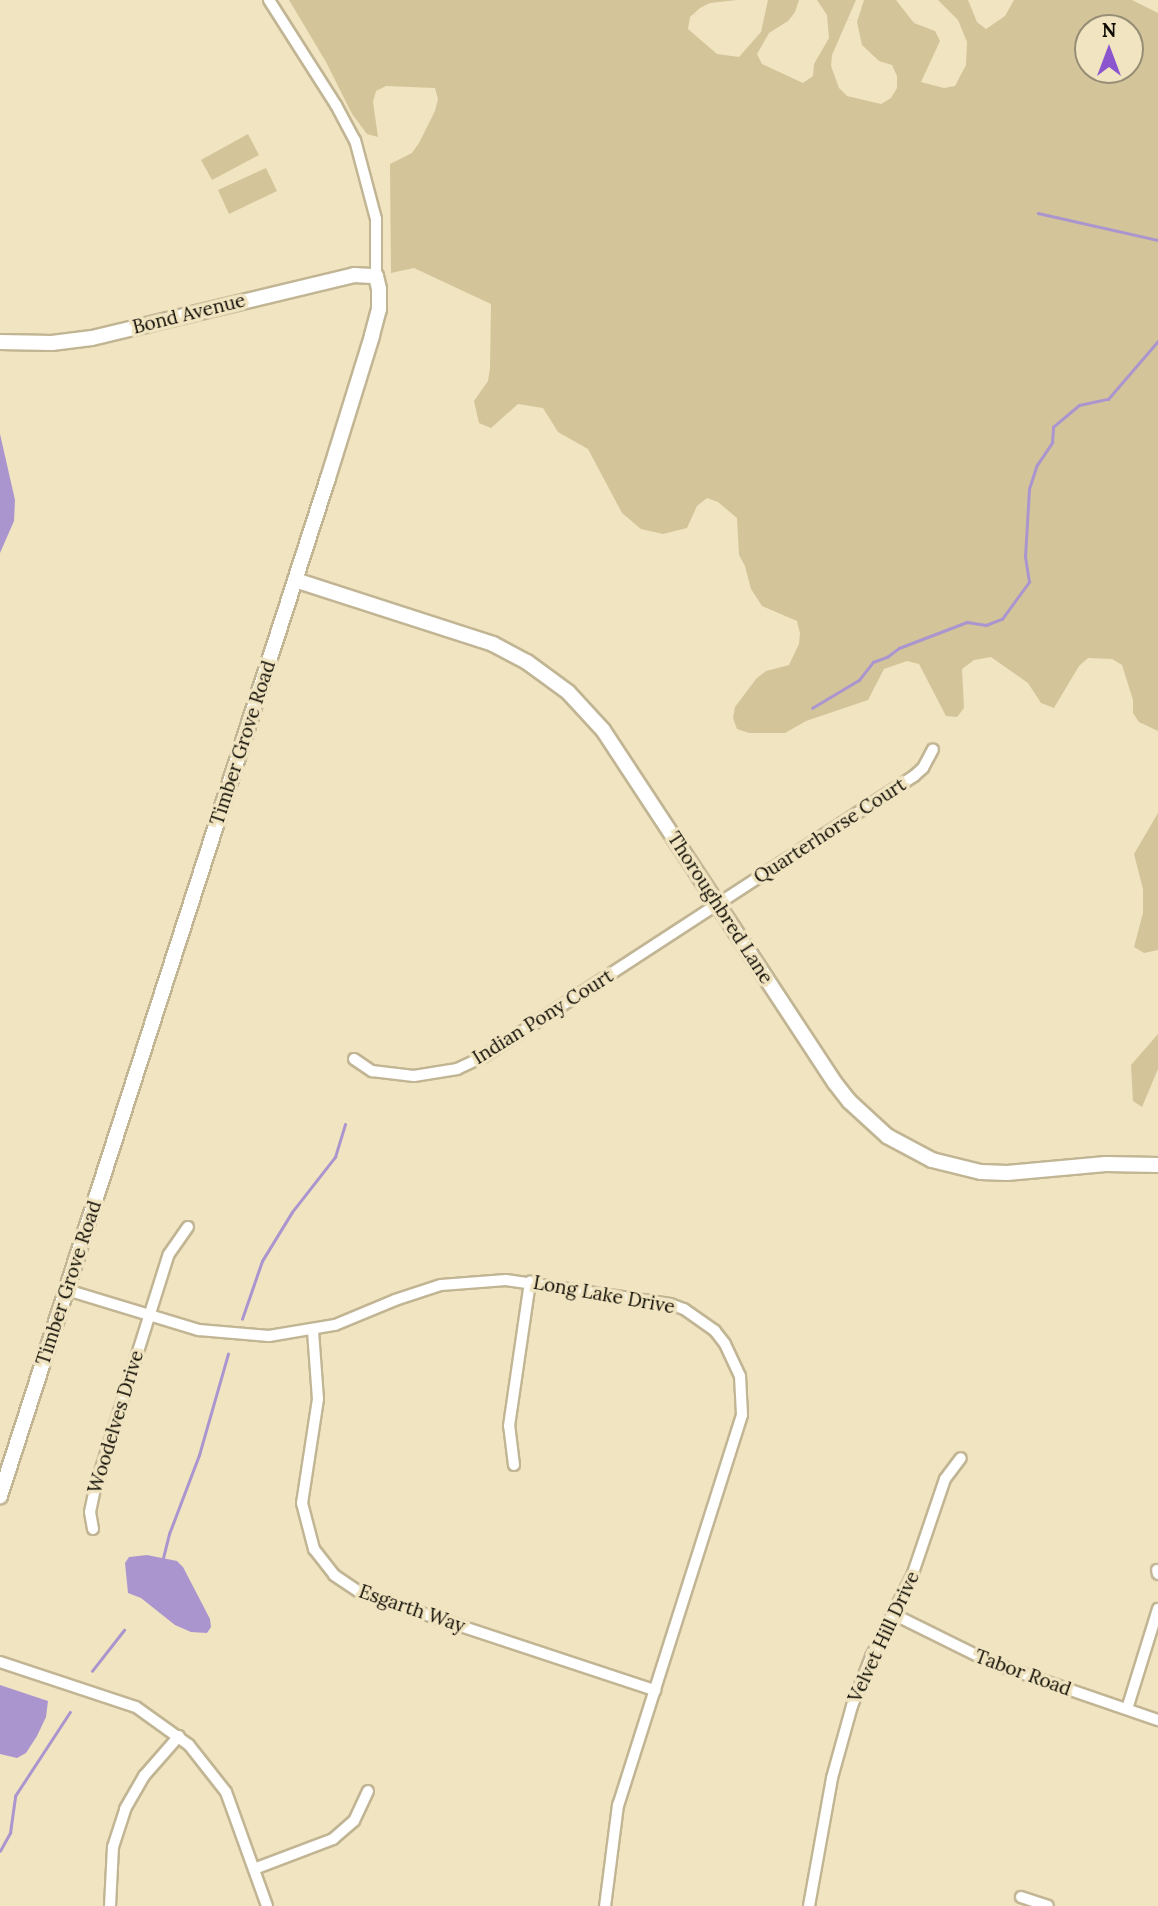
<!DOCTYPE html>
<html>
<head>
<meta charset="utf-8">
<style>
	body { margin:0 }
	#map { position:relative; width:1158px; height:1906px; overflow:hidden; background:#f0e4c1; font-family:Lora,serif }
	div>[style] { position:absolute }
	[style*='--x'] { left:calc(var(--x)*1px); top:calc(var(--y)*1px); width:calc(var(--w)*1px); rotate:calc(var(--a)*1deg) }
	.green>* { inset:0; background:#d3c499 }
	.water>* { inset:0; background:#ab95ce }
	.stream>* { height:2.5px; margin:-1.25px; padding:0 1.25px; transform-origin:1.25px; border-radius:1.25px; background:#ab95ce }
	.roads { filter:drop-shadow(2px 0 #c1b594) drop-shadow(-2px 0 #c1b594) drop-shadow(0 2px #c1b594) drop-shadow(0 -2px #c1b594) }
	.minor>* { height:10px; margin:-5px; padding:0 5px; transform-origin:5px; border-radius:5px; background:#fff }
	.tertiary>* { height:14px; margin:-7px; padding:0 7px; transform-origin:7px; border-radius:7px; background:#fff }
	span { translate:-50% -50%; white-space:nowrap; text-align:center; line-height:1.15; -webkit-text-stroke:7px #f0e4c1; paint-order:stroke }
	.street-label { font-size:19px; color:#0f0b02 }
	.north { position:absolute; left:1074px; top:14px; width:70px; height:70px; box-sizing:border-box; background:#f0e4c1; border:2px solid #968d75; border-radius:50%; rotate:0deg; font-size:19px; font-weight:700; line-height:28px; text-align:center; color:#0f0b02 }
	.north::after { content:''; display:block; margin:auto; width:24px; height:32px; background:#8b55cd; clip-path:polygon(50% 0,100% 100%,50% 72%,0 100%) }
</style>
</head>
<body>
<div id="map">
	<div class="green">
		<div style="clip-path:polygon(evenodd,289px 0,737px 0,710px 3px,700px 8px,690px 17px,688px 29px,717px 54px,739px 57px,761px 32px,768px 0,799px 0,795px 12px,788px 21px,769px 33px,757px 54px,762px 64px,803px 83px,813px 76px,814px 64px,829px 38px,827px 15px,817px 0,856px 0,832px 55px,831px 66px,839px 88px,847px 96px,881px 104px,891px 98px,897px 88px,897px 76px,892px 65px,879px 61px,862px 45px,857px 22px,864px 0,896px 0,914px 23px,935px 31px,940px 41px,921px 82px,944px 88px,955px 86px,966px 65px,967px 42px,958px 20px,938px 0,968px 0,977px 22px,986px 29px,1005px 16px,1014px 0,1132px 0,1158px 13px,1158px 731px,1139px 722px,1133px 713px,1133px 700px,1122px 665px,1112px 659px,1088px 658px,1079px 666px,1054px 708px,1041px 703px,1028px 683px,991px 657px,974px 660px,962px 669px,964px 708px,957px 717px,946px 716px,919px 664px,907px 661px,884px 669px,868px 700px,806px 721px,785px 733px,749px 733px,737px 729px,733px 718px,735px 707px,756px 679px,766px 671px,789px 665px,799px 644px,800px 633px,797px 621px,762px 606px,751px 589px,745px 566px,739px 555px,737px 518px,718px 502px,707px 498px,697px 506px,687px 528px,663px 534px,641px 529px,622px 513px,588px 449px,558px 432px,543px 408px,518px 404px,491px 428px,479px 423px,474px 401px,488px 381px,490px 368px,491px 304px,414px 268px,391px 273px,390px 164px,412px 153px,419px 143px,435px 111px,438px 99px,435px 88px,386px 86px,376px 91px,373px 102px,378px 137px,367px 134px,352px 114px,326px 62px,289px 0,1088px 28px,1130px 28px,1130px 70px,1088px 70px,1088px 28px)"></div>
		<div style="clip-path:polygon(248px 134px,259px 155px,212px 180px,201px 160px)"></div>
		<div style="clip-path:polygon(266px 168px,277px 191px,229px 214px,218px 190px)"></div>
		<div style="clip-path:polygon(1158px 813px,1158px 950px,1144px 953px,1134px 947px,1143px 913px,1143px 889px,1134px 854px)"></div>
		<div style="clip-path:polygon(1158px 1034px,1158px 1069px,1142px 1107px,1133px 1101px,1131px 1065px)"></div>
	</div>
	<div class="water">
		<div style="clip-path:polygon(0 434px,15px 500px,14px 521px,0 553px)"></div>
		<div style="clip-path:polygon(147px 1555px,177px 1561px,183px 1567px,210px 1619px,211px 1627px,207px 1633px,191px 1632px,175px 1625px,141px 1598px,128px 1593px,125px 1563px,129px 1557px)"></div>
		<div style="clip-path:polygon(0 1685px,48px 1701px,46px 1717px,37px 1736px,26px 1753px,17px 1758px,0 1754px)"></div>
	</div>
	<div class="stream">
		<div style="--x:1038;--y:213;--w:123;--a:12.7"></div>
		<div style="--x:812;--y:708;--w:55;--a:-30.8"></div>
		<div style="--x:859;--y:680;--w:23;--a:-52"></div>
		<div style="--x:873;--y:662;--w:15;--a:-20"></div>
		<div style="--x:887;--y:657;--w:15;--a:-37"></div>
		<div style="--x:899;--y:648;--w:73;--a:-20.9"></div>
		<div style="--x:967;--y:622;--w:19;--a:9"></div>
		<div style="--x:986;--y:625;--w:17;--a:-21"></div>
		<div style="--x:1002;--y:619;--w:46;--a:-53.9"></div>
		<div style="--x:1029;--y:582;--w:25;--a:-99"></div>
		<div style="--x:1025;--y:557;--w:68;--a:-86.6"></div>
		<div style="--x:1029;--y:489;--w:25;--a:-72"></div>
		<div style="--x:1037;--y:465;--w:27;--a:-56"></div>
		<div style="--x:1052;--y:443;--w:16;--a:-86"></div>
		<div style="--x:1053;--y:427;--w:34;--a:-40"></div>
		<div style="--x:1079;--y:405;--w:30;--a:-12"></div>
		<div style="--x:1108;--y:399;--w:77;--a:-49.2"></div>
		<div style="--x:242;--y:1319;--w:61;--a:-71"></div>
		<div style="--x:262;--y:1261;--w:57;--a:-58.5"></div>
		<div style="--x:292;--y:1212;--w:70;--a:-52"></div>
		<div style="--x:335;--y:1157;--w:34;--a:-73"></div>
		<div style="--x:163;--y:1558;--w:25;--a:-76"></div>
		<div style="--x:169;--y:1534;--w:85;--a:-69.2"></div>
		<div style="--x:199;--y:1455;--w:105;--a:-74"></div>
		<div style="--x:92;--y:1671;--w:52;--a:-52"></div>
		<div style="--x:0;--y:1851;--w:21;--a:-61"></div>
		<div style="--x:10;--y:1833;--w:37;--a:-82"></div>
		<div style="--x:15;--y:1796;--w:100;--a:-56.8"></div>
	</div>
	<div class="roads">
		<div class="minor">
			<div style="--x:269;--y:0;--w:125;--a:57.5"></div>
			<div style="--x:336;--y:105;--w:40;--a:62"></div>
			<div style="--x:355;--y:140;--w:82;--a:75.1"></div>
			<div style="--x:376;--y:219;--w:57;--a:90"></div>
			<div style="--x:354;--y:1059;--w:22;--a:34"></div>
			<div style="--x:372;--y:1071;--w:42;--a:6.8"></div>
			<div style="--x:414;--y:1076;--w:44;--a:-9.2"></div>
			<div style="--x:457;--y:1069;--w:29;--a:-25"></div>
			<div style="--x:483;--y:1057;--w:515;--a:-33.1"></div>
			<div style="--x:914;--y:776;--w:12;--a:-42"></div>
			<div style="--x:923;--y:768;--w:21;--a:-62"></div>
			<div style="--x:67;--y:1290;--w:138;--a:16.9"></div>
			<div style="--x:199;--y:1330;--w:70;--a:4.9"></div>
			<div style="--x:269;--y:1336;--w:67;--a:-9.5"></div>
			<div style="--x:335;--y:1325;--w:65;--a:-22.6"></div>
			<div style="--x:395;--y:1300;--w:48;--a:-18.1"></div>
			<div style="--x:441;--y:1285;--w:65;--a:-4.4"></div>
			<div style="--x:506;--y:1280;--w:166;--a:8.3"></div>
			<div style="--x:670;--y:1304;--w:15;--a:20"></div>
			<div style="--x:684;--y:1309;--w:38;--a:35"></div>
			<div style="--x:715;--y:1331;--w:16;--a:52"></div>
			<div style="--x:725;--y:1344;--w:35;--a:65"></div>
			<div style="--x:740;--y:1376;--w:39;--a:87"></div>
			<div style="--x:742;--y:1415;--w:409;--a:107.6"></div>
			<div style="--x:618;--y:1805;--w:102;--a:97.3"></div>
			<div style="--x:313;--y:1331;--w:68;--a:85.8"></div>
			<div style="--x:318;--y:1399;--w:105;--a:98.7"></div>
			<div style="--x:302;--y:1503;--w:48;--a:75.4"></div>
			<div style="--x:314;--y:1549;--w:33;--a:52"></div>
			<div style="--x:334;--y:1575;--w:32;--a:34"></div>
			<div style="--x:361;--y:1593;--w:310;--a:18.3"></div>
			<div style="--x:514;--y:1465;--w:39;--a:-97"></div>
			<div style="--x:509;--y:1426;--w:146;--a:-81.7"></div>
			<div style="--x:93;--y:1529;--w:17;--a:-100"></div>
			<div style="--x:90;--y:1512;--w:25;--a:-78"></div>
			<div style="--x:95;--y:1488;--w:245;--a:-72.5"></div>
			<div style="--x:169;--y:1254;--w:33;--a:-55"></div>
			<div style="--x:1157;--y:1570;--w:4;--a:76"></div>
			<div style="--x:893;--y:1614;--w:110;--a:26.3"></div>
			<div style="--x:992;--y:1663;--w:176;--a:19"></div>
			<div style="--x:0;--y:1662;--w:143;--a:18.3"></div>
			<div style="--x:136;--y:1707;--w:65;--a:35.6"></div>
			<div style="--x:189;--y:1745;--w:60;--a:51.8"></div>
			<div style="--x:226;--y:1792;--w:121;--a:70.2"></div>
			<div style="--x:1127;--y:1709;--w:105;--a:-72.8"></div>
			<div style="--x:254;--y:1869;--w:85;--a:-20.8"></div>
			<div style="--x:333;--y:1839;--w:28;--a:-41"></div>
			<div style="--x:354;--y:1821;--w:33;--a:-65"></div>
			<div style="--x:1021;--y:1897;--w:28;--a:18"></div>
			<div style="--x:110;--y:1906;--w:59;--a:-87.1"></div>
			<div style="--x:113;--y:1847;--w:40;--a:-72"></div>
			<div style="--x:125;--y:1809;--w:38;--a:-60"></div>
			<div style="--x:144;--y:1776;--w:53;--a:-48.8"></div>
			<div style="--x:809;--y:1906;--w:130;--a:-79.8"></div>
			<div style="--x:832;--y:1778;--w:75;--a:-74.5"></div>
			<div style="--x:852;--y:1706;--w:53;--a:-68.8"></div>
			<div style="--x:871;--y:1657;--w:91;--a:-63.2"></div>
			<div style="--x:912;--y:1576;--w:102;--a:-71.2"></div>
			<div style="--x:945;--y:1479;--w:26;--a:-53"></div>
		</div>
		<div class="tertiary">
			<div style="--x:0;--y:342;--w:52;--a:1.1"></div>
			<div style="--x:52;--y:343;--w:40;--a:-7.1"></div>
			<div style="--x:92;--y:338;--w:269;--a:-13.5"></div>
			<div style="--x:354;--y:275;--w:22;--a:3"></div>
			<div style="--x:376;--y:276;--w:13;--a:77"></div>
			<div style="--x:379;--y:289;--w:20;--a:90"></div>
			<div style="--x:379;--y:309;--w:28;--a:105"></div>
			<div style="--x:372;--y:336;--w:149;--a:107.2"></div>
			<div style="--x:328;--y:478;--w:1070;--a:107.86"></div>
			<div style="--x:295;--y:580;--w:208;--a:17.9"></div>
			<div style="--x:493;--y:644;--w:38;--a:28"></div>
			<div style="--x:527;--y:662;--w:51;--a:36.2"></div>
			<div style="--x:568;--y:692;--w:52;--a:47.4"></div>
			<div style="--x:603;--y:730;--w:422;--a:56.7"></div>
			<div style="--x:835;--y:1083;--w:23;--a:52"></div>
			<div style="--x:849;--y:1101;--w:52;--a:42.6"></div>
			<div style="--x:887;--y:1136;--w:51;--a:28.1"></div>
			<div style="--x:932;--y:1160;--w:50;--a:13.8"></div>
			<div style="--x:981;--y:1172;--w:26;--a:2"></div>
			<div style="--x:1007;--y:1173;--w:99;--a:-5.2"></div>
			<div style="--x:1106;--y:1164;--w:52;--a:1.1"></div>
		</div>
	</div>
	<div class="street-label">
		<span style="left:189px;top:314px;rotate:-14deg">Bond Avenue</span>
		<span style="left:243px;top:743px;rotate:-72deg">Timber Grove Road</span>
		<span style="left:830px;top:831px;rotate:-33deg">Quarterhorse Court</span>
		<span style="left:720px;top:908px;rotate:57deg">Thoroughbred Lane</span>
		<span style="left:543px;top:1017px;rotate:-32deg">Indian Pony Court</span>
		<span style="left:69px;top:1283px;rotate:-72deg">Timber Grove Road</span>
		<span style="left:604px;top:1295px;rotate:10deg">Long Lake Drive</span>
		<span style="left:116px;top:1422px;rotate:-73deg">Woodelves Drive</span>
		<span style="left:412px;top:1609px;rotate:19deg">Esgarth Way</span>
		<span style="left:884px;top:1637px;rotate:-65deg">Velvet Hill Drive</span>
		<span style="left:1023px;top:1673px;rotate:20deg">Tabor Road</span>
	</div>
	<div class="north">N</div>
</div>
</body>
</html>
